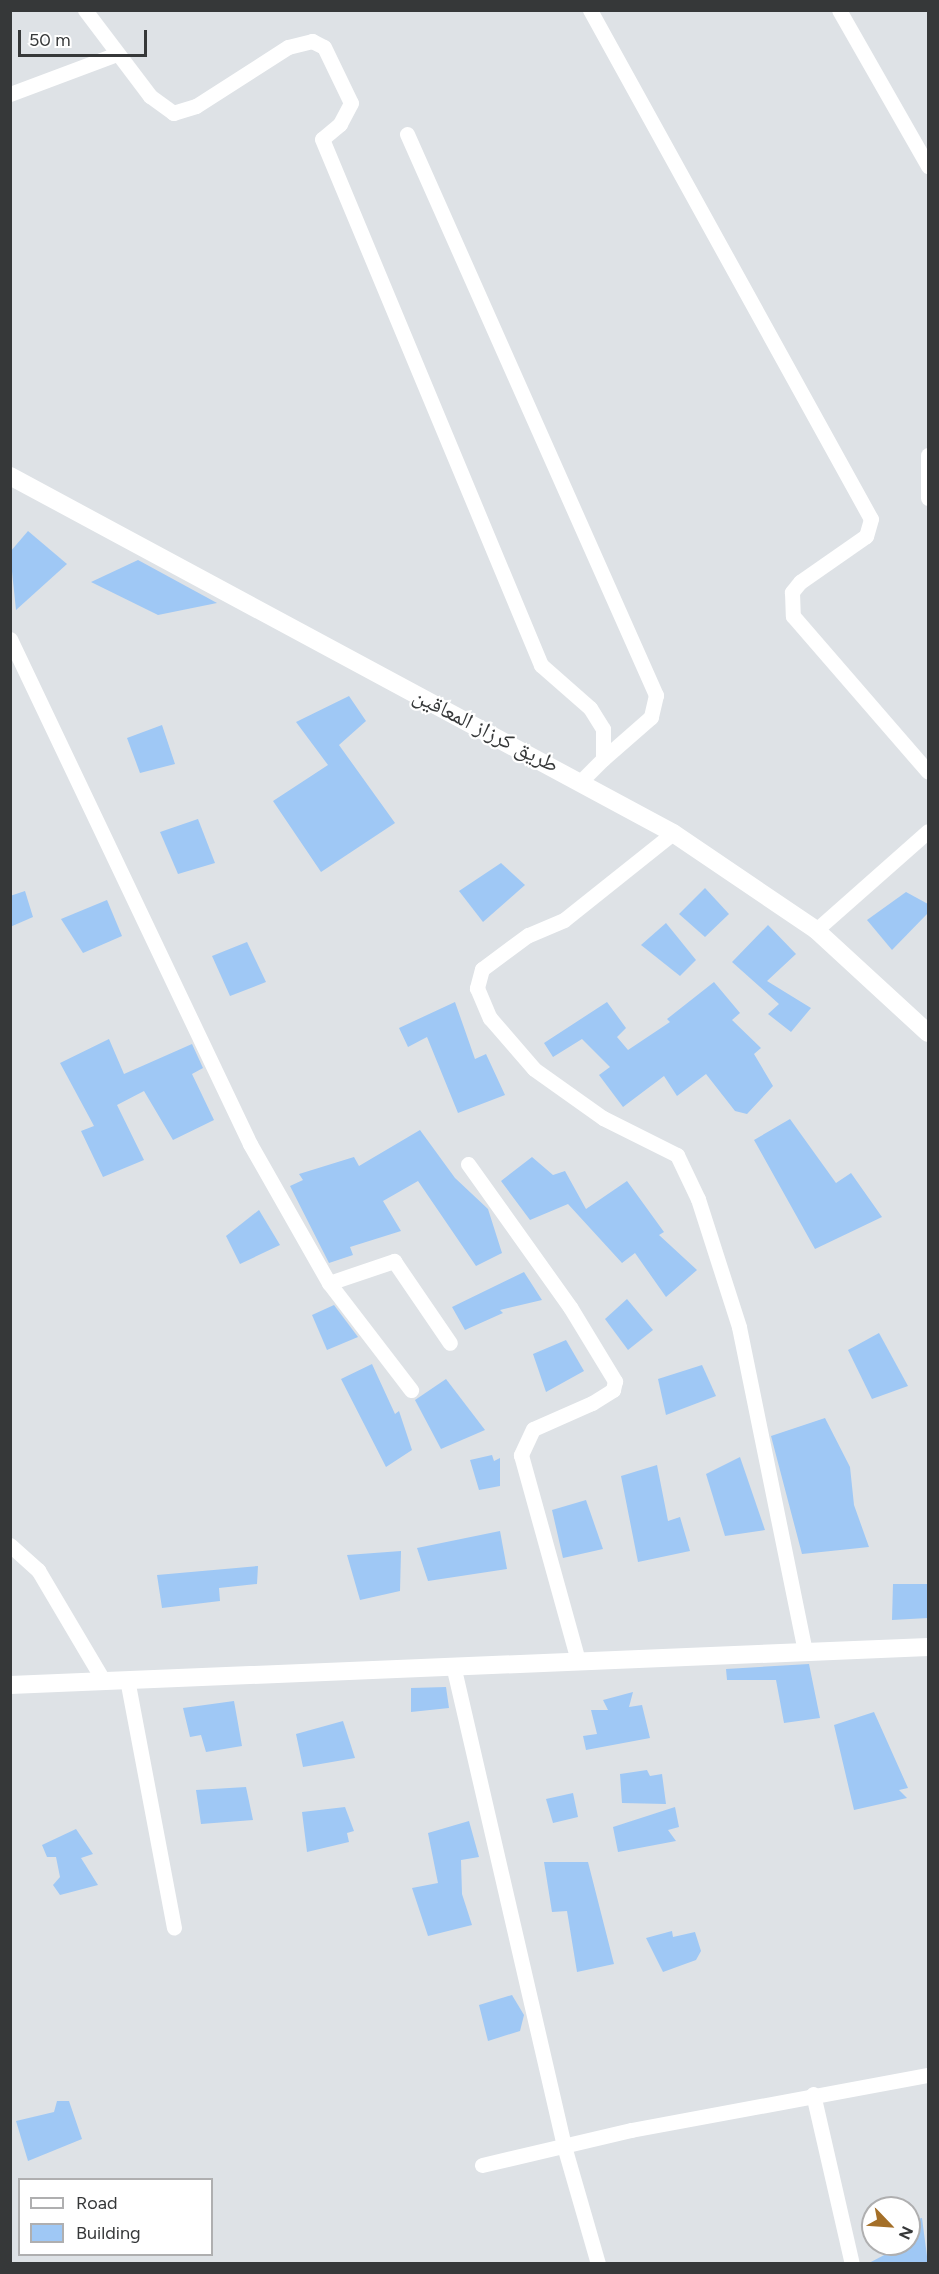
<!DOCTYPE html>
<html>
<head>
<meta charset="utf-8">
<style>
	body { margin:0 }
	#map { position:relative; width:939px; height:2274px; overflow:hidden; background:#dee2e6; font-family:Figtree,"Noto Naskh Arabic",sans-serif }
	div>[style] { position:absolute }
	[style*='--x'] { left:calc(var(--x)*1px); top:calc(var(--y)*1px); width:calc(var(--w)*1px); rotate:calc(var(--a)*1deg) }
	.building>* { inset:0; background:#9fc8f5 }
	.minor>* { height:15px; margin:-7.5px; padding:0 7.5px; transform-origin:7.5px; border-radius:7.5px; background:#fff }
	.tertiary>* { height:18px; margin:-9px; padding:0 9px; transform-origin:9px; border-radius:9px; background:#fff }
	span { translate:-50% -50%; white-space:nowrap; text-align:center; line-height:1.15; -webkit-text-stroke:4.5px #fff; paint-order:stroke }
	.street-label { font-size:22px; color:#363839 }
	.frame { position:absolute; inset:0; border:12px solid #363839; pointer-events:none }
	.legend { position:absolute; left:18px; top:2178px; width:195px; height:78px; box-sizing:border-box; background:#fff; border:2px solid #afafb0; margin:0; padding:8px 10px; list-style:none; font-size:18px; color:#363839 }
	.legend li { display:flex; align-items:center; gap:12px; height:30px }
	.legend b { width:30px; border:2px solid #afafb0 }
	.north { position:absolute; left:861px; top:2196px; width:60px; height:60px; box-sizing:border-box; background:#fff; border:2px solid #afafb0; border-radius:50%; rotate:115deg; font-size:16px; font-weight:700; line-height:24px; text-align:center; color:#363839 }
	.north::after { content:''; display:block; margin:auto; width:21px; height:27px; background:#a46f28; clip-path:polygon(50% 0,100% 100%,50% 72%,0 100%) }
	.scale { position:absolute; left:18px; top:30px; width:129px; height:27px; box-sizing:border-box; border:3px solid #363839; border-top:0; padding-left:8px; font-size:18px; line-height:21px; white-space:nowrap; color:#363839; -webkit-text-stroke:4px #fff; paint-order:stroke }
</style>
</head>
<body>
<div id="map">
	<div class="building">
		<div style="clip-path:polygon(28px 531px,67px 564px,16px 610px,10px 552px)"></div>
		<div style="clip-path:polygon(138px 560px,217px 603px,158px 615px,91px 582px)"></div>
		<div style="clip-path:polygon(349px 696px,366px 721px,339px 745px,395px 823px,321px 872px,273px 801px,328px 765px,296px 722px)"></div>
		<div style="clip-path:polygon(162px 725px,175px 764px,140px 773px,127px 738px)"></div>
		<div style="clip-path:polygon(198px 819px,215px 863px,178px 874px,160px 832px)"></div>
		<div style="clip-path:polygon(501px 863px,525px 885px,483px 922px,459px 891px)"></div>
		<div style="clip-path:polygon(705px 888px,729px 914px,705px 937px,679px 914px)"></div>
		<div style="clip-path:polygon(25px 891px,33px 917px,10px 927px,10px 896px)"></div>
		<div style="clip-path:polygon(906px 892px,928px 904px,928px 913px,892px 950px,867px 920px)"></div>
		<div style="clip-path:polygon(107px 900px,122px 936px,83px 953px,61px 919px)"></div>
		<div style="clip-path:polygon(666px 923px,696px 960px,680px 976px,641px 945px)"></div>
		<div style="clip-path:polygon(768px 925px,796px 954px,767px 981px,811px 1008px,791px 1032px,768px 1014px,779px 1004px,732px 962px)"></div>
		<div style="clip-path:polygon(247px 942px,266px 982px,230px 996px,212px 956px)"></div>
		<div style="clip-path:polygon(714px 982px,740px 1013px,732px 1020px,761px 1048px,754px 1054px,773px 1086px,747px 1114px,735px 1111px,706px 1074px,677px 1096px,664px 1076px,623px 1107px,599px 1075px,610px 1067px,582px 1039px,553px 1057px,544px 1043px,607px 1002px,626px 1028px,617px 1037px,628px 1050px,670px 1022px,667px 1019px)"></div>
		<div style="clip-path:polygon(455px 1002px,475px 1059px,486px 1054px,505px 1095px,458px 1113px,427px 1037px,408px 1047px,399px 1028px)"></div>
		<div style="clip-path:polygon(109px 1039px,124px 1074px,192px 1044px,203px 1068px,192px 1074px,214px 1120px,173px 1140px,144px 1091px,117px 1105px,144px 1160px,103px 1177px,81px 1131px,94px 1126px,60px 1063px)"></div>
		<div style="clip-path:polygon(790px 1119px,836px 1183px,851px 1173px,882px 1217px,815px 1249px,754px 1140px)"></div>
		<div style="clip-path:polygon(420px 1130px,455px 1178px,488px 1209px,502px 1253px,476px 1266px,418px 1181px,383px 1201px,401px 1231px,350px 1247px,353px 1255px,329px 1263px,290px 1186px,303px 1180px,299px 1174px,354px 1157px,359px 1166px)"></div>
		<div style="clip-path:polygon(532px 1157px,553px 1175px,565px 1171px,586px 1209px,627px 1181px,664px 1232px,659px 1235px,697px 1270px,666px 1297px,635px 1253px,622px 1263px,568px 1204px,530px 1220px,501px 1181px)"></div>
		<div style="clip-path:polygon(259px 1210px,280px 1245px,240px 1264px,226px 1236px)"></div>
		<div style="clip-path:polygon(524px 1272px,542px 1300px,500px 1310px,503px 1313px,465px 1330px,452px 1307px)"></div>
		<div style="clip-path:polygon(627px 1299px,653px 1330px,628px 1350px,605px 1319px)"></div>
		<div style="clip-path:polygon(334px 1305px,358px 1337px,327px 1350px,312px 1315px)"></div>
		<div style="clip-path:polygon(879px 1333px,908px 1386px,872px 1399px,848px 1350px)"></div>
		<div style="clip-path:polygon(566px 1340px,584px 1371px,546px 1392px,533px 1354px)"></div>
		<div style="clip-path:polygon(372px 1364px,395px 1414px,399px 1411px,412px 1450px,386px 1467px,341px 1379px)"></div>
		<div style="clip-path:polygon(702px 1365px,716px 1396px,666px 1415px,658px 1379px)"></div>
		<div style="clip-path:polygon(446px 1379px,485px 1430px,441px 1449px,415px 1400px)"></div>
		<div style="clip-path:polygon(825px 1418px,850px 1467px,854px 1505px,869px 1547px,802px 1554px,771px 1436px)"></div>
		<div style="clip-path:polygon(492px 1455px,494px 1461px,500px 1458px,500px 1486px,479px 1490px,470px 1460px)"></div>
		<div style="clip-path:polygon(740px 1457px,765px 1530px,725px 1536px,706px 1474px)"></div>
		<div style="clip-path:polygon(657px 1465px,668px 1521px,680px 1517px,690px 1551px,638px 1562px,621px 1476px)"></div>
		<div style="clip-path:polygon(586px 1500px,603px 1549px,563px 1558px,552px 1510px)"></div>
		<div style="clip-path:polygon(500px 1531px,507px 1569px,428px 1581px,417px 1548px)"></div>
		<div style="clip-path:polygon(401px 1551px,400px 1591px,360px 1600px,347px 1555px)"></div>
		<div style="clip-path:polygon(258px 1566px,257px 1584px,219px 1588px,220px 1601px,162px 1608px,157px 1575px)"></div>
		<div style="clip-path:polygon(893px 1584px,928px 1584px,928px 1618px,892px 1620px)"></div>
		<div style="clip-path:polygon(809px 1664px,820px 1718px,784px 1723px,776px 1680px,727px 1680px,726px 1669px)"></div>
		<div style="clip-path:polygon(446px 1687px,449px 1708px,411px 1712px,411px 1688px)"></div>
		<div style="clip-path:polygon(633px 1692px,629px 1707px,642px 1705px,650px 1738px,586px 1750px,583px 1736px,597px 1734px,591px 1710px,608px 1710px,603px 1700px)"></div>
		<div style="clip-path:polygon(234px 1701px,242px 1746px,206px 1752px,201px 1735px,190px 1737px,183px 1708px)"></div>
		<div style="clip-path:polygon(874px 1712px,908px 1788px,899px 1790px,907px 1798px,854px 1810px,834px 1725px)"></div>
		<div style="clip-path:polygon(343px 1721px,355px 1758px,303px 1767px,296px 1734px)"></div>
		<div style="clip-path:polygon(647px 1770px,650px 1776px,662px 1774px,666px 1804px,622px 1803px,620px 1774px)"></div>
		<div style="clip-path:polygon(246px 1787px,253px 1820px,201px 1824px,196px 1790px)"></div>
		<div style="clip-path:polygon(573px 1793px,578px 1817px,553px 1823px,546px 1799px)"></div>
		<div style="clip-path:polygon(345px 1807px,354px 1831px,347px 1833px,349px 1842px,307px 1852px,302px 1812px)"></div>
		<div style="clip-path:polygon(675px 1807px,679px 1827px,668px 1830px,676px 1841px,618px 1852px,613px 1827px)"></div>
		<div style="clip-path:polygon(469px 1821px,479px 1857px,461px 1860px,462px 1894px,472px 1925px,428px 1936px,412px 1888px,438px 1883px,428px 1833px)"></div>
		<div style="clip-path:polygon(76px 1829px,93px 1854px,81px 1858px,98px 1885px,60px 1895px,53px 1885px,60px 1877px,56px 1857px,47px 1857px,42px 1845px)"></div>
		<div style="clip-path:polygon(544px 1862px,588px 1862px,614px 1964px,577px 1972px,567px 1911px,552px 1912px)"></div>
		<div style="clip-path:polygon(672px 1931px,673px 1937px,695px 1932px,701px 1951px,696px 1960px,663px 1972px,646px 1938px)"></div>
		<div style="clip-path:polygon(512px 1995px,524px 2015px,520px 2031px,488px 2041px,479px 2005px)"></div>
		<div style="clip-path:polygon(57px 2101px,69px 2101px,82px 2139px,28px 2161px,16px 2121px,54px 2112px)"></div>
		<div style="clip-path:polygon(922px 2218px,928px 2264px,867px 2264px,890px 2252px,887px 2244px,909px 2244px,909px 2220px)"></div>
	</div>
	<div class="minor">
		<div style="--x:85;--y:10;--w:108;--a:52.9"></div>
		<div style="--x:150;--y:96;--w:29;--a:36"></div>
		<div style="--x:173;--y:113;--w:24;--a:-17"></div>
		<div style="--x:196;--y:106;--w:109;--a:-32.7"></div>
		<div style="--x:288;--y:47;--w:25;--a:-14"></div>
		<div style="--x:312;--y:41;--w:13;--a:27"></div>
		<div style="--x:324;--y:47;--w:62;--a:64.3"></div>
		<div style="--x:351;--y:103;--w:24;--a:118"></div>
		<div style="--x:340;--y:124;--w:23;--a:140"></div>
		<div style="--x:322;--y:139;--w:570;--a:67.4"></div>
		<div style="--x:541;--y:665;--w:65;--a:41.3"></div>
		<div style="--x:590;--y:708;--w:25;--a:58"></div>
		<div style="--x:603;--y:729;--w:30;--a:90"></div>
		<div style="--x:603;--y:759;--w:30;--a:135"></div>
		<div style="--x:590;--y:10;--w:581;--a:61.1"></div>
		<div style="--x:871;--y:519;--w:18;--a:106"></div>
		<div style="--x:866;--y:536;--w:80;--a:145.1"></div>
		<div style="--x:800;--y:582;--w:13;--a:129"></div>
		<div style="--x:792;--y:592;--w:24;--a:88"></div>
		<div style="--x:793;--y:616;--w:206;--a:49.1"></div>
		<div style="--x:839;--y:10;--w:180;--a:60.3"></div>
		<div style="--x:10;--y:94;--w:114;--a:-20.5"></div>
		<div style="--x:407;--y:134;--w:614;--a:66.07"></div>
		<div style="--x:656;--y:695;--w:23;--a:103"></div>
		<div style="--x:651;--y:717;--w:64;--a:138.8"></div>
		<div style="--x:928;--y:455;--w:43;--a:90"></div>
		<div style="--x:10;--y:639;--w:559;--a:64.58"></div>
		<div style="--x:250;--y:1144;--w:160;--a:60.4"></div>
		<div style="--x:329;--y:1283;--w:135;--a:52.5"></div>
		<div style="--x:673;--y:833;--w:139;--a:141.4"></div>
		<div style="--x:564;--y:920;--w:39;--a:157"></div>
		<div style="--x:528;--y:935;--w:57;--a:143.5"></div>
		<div style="--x:482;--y:969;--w:20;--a:105"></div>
		<div style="--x:477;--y:988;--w:33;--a:67"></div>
		<div style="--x:490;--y:1018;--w:67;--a:49.2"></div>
		<div style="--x:534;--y:1069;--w:85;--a:35.4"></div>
		<div style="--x:603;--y:1118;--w:83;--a:26.6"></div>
		<div style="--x:677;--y:1155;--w:49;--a:64.5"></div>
		<div style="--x:698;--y:1199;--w:134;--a:72.2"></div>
		<div style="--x:739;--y:1327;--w:330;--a:78.5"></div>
		<div style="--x:816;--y:930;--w:149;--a:-41.5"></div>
		<div style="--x:468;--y:1164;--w:176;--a:54.5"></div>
		<div style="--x:570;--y:1307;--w:87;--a:58.7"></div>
		<div style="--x:615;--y:1381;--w:9;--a:103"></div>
		<div style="--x:613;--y:1390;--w:25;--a:148"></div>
		<div style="--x:592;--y:1403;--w:64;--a:156.2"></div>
		<div style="--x:533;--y:1429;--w:29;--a:115"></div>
		<div style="--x:521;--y:1455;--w:213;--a:74.5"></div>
		<div style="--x:329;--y:1283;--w:69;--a:-18.7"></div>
		<div style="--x:394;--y:1261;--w:99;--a:55.7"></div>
		<div style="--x:10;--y:1545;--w:38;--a:42"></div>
		<div style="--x:38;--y:1570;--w:128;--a:59.4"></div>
		<div style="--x:453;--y:1665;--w:494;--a:77"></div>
		<div style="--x:564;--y:2146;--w:123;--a:73.9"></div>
		<div style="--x:127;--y:1679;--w:253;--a:79.3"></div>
		<div style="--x:813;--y:2094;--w:174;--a:77.1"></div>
		<div style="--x:482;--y:2165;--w:153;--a:-13.2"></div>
		<div style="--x:631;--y:2130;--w:302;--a:-10.5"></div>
	</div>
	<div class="tertiary">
		<div style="--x:10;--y:476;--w:753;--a:28.3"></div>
		<div style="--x:673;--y:833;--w:173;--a:34.1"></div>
		<div style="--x:816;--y:930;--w:152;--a:42.6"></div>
		<div style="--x:10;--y:1685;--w:919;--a:-2.37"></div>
	</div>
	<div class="street-label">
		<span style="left:486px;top:730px;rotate:27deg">طريق كرزاز المعاقين</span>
	</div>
	<div class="frame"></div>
	<ul class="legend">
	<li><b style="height:8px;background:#fff"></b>Road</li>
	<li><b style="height:16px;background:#9fc8f5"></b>Building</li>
	</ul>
	<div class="north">N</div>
	<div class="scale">50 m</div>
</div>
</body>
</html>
